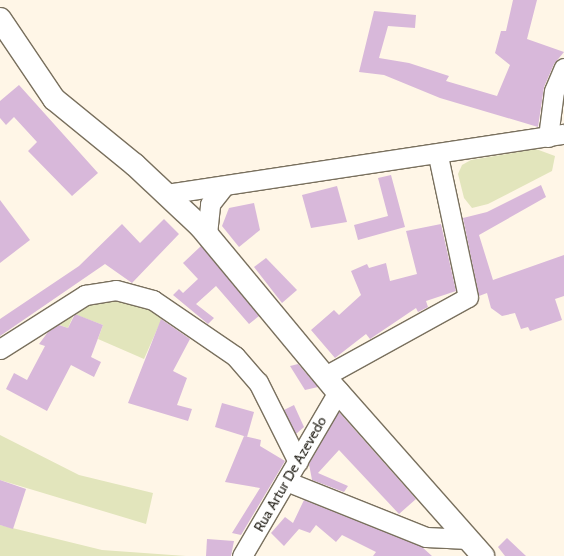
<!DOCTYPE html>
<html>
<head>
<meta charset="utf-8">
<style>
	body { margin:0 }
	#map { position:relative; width:564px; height:556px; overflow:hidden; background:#fff6e7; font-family:Cabin,sans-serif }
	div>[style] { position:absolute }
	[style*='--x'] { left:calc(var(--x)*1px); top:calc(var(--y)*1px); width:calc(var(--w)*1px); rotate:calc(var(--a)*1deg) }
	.green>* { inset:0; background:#e2e5bc }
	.building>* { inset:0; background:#d8b8da }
	.roads { filter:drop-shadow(1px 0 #79705e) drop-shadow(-1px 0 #79705e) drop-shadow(0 1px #79705e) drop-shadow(0 -1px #79705e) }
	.minor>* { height:19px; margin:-9.5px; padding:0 9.5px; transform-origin:9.5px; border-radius:9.5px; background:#fff }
	.major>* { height:22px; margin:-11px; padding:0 11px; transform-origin:11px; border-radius:11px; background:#fff }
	span { translate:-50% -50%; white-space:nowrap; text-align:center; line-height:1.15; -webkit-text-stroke:3px #fff; paint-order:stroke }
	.street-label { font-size:14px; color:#29261e }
</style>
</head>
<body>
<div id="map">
	<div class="green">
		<div style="clip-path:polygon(536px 149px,555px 156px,552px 171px,488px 204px,472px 208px,464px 198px,458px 174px,462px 165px,471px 160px)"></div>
		<div style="clip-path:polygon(87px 298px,126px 298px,163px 316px,144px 359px,98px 339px,103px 325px,74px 314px,68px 328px,54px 323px)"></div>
		<div style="clip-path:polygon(0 435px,79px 475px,153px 493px,146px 524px,0 480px)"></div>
		<div style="clip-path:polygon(0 525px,102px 550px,186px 556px,0 556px)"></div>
	</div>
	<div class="building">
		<div style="clip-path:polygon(513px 0,537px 0,527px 39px,564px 52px,554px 64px,544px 87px,538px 127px,440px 98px,384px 75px,359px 72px,374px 11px,416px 15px,415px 28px,388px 26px,379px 58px,409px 63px,449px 76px,446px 81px,497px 96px,510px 65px,495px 53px,501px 31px,506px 31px)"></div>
		<div style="clip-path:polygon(19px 85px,98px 173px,72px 196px,28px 151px,37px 142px,14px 117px,6px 125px,0 118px,0 101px)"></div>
		<div style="clip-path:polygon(391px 175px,405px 227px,358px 240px,354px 225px,388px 216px,378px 178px)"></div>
		<div style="clip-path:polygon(541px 185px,546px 197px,479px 235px,493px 280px,564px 255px,564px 296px,555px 299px,562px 320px,530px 331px,528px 327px,521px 329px,515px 313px,502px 316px,491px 308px,487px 293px,479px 296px,463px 218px,487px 212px)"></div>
		<div style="clip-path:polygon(337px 186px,347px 222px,311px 228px,302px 195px)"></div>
		<div style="clip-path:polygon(0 200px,30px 240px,0 263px)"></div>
		<div style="clip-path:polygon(254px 203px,260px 230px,239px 247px,222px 226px,229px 208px)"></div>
		<div style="clip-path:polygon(164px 219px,179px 234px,132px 283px,105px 264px,0 336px,0 319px,79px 266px,122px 224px,140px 243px)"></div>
		<div style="clip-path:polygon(441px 224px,456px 291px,426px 301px,428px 307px,418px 312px,416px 308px,370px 339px,366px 334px,335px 358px,311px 330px,334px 310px,339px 315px,361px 295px,351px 271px,367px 264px,369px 268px,386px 263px,390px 281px,417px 274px,406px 231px)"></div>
		<div style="clip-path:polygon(201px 246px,259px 316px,249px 324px,216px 286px,196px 304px,214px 318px,208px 324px,173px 295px,179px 289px,183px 293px,198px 279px,183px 263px)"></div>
		<div style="clip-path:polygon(266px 258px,297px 290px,282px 303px,254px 267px)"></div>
		<div style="clip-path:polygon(75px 314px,103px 325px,91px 357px,101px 362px,94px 377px,71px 365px,47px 411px,6px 389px,14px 373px,27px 380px,45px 346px,39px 344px,48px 332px,59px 325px,68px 328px)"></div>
		<div style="clip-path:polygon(161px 319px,190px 339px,173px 371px,187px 378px,177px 405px,192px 409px,188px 421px,128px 403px)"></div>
		<div style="clip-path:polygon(298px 364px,318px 387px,305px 390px,290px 366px)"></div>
		<div style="clip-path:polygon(222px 403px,254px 412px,247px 437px,215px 427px)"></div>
		<div style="clip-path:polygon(294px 405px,304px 427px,296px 434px,284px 410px)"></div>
		<div style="clip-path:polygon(339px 412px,416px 499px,399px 514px,339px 450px,318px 473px,348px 486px,344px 492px,312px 480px,309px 464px)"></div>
		<div style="clip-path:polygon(244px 436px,261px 440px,260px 446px,285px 461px,241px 535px,232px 533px,260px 488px,225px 482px)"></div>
		<div style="clip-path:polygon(0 480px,26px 489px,13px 529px,0 525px)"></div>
		<div style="clip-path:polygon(304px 500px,422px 547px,432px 556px,373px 556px,376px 552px,342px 535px,336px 542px,316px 525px,310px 533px,299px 529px,284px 546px,271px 533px,285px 517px,293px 523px)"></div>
		<div style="clip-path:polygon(507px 538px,526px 556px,505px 556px,498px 547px)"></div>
		<div style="clip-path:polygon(207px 539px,234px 541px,231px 556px,206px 556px)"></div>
	</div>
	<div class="roads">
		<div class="minor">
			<div style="--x:548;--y:137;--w:46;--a:-82.6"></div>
			<div style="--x:554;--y:91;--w:25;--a:-67"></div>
			<div style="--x:166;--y:194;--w:402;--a:-8.6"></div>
			<div style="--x:207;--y:234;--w:30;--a:-84"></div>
			<div style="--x:210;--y:204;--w:23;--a:-52"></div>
			<div style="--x:0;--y:349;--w:101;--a:-32.4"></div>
			<div style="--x:85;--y:295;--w:31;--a:-9"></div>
			<div style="--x:116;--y:290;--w:38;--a:15"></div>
			<div style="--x:153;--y:300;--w:99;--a:34.3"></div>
			<div style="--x:235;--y:356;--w:35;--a:49"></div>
			<div style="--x:258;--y:382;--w:89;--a:63.4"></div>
			<div style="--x:325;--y:376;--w:163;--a:-28.9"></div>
			<div style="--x:468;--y:297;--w:144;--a:-102"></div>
			<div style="--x:286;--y:481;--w:151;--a:21.8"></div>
			<div style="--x:426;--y:537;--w:42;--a:2.7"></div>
			<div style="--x:242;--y:556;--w:190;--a:-59.7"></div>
		</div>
		<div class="major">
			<div style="--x:0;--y:19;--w:97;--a:56"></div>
			<div style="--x:54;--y:99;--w:104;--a:39.2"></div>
			<div style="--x:135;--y:165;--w:89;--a:43.2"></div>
			<div style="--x:200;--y:226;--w:216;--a:50.3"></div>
			<div style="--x:338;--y:392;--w:219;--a:48.5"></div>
		</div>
	</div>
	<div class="street-label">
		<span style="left:290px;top:474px;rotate:-60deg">Rua Artur De Azevedo</span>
	</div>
</div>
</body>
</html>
